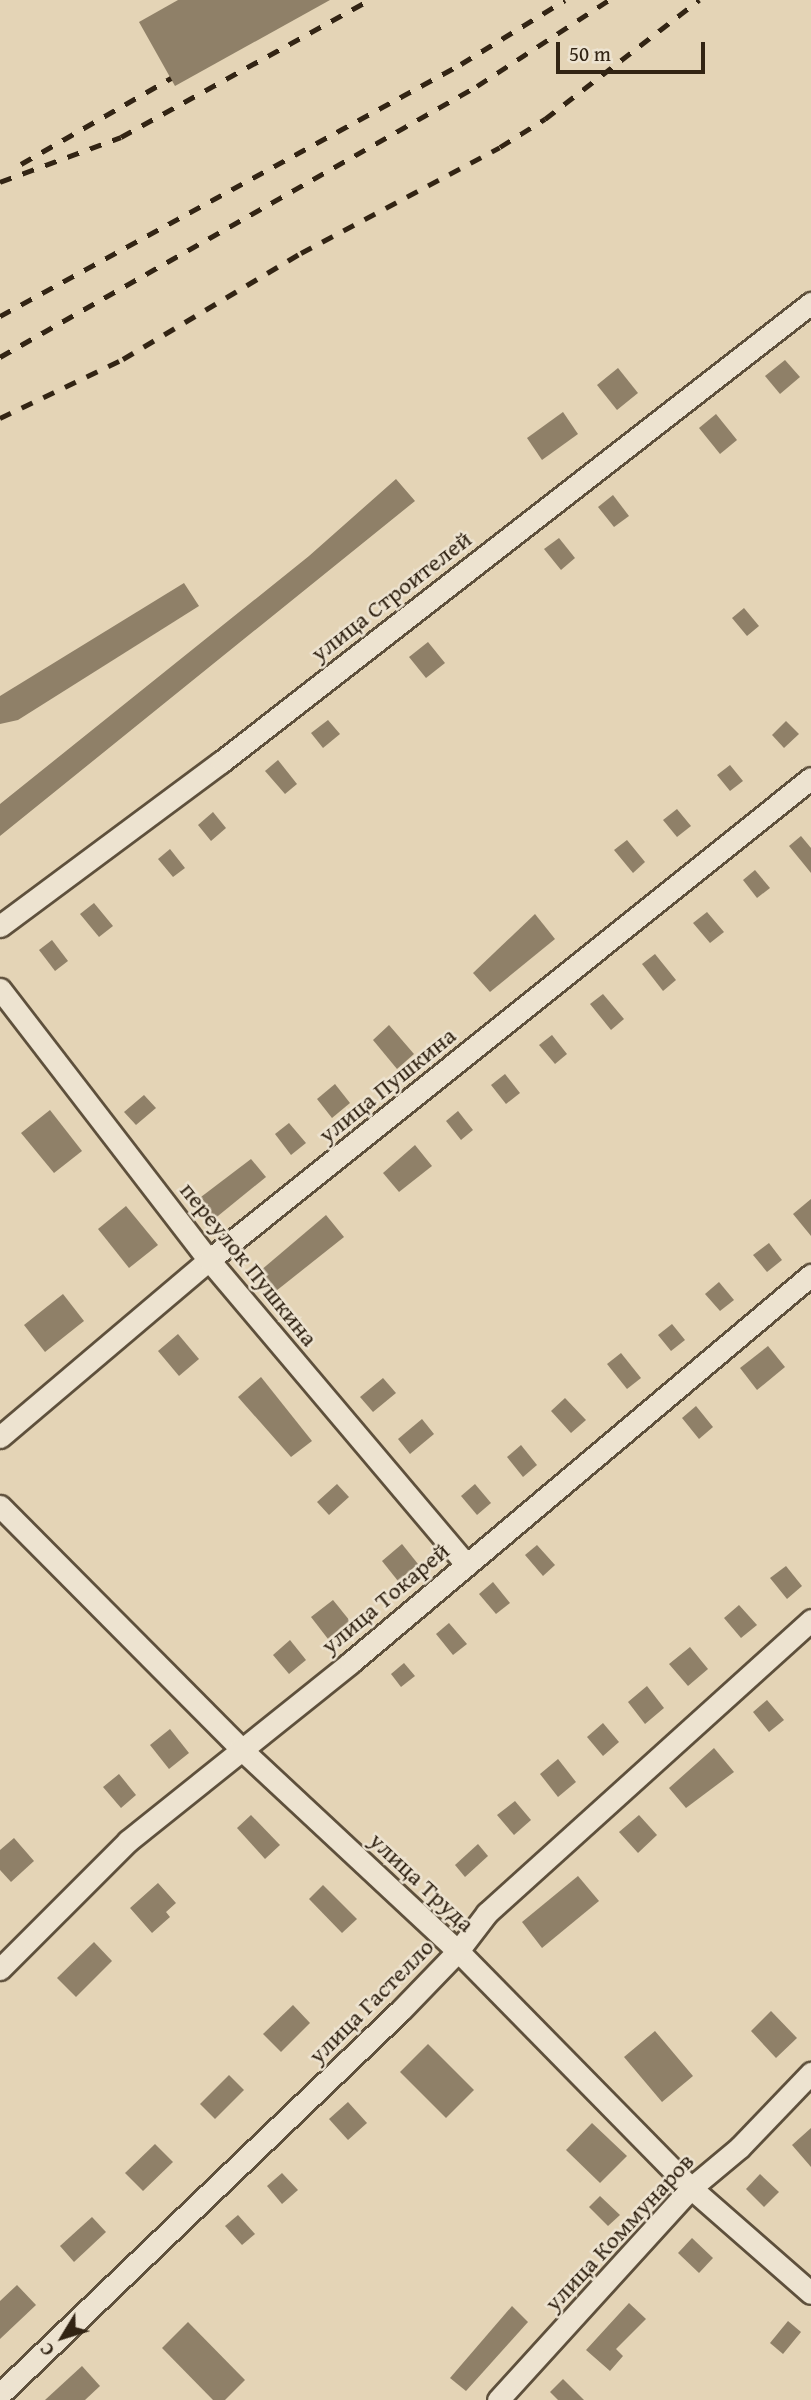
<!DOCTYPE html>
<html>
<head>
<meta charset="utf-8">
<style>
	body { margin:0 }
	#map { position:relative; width:811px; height:2400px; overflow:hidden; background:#e4d4b6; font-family:"Gentium Book Plus",serif }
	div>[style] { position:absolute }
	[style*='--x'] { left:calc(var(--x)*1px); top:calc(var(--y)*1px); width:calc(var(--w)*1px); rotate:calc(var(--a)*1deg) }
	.building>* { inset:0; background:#8f8068 }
	.roads { filter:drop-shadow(2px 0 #5e503c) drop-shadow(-2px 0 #5e503c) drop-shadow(0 2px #5e503c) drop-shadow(0 -2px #5e503c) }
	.minor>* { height:21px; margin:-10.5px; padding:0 10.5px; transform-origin:10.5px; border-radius:10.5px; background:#ede3d0 }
	.rail>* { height:5px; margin-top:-2.5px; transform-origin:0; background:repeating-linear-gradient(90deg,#322414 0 12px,transparent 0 24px) }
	span { translate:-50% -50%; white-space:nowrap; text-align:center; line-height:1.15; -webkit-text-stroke:5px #ede3d0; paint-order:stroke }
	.street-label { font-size:24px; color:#322414 }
	.north { position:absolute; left:28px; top:2302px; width:70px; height:70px; -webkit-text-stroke:5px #ede3d0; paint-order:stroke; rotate:232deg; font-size:19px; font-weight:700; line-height:28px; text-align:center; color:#322414 }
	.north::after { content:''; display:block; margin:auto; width:24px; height:32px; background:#322414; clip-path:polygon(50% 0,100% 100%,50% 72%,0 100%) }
	.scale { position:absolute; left:556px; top:42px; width:149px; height:32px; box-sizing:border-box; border:4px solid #322414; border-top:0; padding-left:9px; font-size:21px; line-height:24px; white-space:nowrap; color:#322414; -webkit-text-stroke:5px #ede3d0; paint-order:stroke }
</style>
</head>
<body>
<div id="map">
	<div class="building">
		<div style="clip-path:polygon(178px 0,330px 0,175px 86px,139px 22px)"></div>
		<div style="clip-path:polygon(785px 360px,800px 377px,780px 394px,765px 376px)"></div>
		<div style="clip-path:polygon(618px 368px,638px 393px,617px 410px,597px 385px)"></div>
		<div style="clip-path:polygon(563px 412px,578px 434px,542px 460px,527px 438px)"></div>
		<div style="clip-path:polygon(716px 414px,737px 440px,720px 454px,699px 428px)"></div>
		<div style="clip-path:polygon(396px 479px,415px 501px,0 836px,0 804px,309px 556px)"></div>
		<div style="clip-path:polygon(613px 495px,629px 516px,614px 527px,598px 507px)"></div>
		<div style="clip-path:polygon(559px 538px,575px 558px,561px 570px,544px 549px)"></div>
		<div style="clip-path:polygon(184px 583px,199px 606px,18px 720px,0 724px,0 696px)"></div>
		<div style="clip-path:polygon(744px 608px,759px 626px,747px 636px,732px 618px)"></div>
		<div style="clip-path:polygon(428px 642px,445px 663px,426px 678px,409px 657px)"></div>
		<div style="clip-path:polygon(328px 720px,340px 734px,323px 748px,311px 733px)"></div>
		<div style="clip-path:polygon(786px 721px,799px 734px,784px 748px,772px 735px)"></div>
		<div style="clip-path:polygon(278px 760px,297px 784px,285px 794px,265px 771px)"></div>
		<div style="clip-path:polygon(730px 765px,743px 781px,730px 791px,717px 775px)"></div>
		<div style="clip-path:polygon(677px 809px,691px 826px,677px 837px,663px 820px)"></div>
		<div style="clip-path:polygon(213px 812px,226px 828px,211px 841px,198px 825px)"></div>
		<div style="clip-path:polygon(801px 836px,811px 848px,811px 873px,789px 846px)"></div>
		<div style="clip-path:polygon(627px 840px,645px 862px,633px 873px,614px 850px)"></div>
		<div style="clip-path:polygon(170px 849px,185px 868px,173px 877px,158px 859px)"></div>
		<div style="clip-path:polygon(755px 870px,770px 888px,757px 898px,743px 880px)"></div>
		<div style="clip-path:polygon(94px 903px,113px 926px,99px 937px,80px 914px)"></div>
		<div style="clip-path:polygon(707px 912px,724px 932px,710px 943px,693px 923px)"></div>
		<div style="clip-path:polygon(535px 914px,555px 939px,490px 992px,473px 973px)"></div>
		<div style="clip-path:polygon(52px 940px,68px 961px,55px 971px,39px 950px)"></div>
		<div style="clip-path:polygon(655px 954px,676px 980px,663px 991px,642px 964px)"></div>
		<div style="clip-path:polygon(603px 994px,624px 1019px,611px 1030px,590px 1004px)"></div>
		<div style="clip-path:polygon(389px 1025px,414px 1054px,397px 1069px,373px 1040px)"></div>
		<div style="clip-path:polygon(552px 1035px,567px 1054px,555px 1064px,539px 1045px)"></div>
		<div style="clip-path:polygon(505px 1074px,520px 1093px,506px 1104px,491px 1085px)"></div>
		<div style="clip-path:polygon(335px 1084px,350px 1103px,332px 1118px,317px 1099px)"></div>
		<div style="clip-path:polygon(144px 1095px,156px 1108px,136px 1125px,124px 1112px)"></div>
		<div style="clip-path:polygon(50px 1110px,82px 1151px,54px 1173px,21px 1133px)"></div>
		<div style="clip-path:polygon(458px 1111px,473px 1130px,461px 1140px,446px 1121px)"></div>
		<div style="clip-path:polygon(289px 1123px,306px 1143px,291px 1155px,275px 1134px)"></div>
		<div style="clip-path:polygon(415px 1145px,432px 1166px,399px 1192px,383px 1173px)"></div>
		<div style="clip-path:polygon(251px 1159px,266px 1177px,213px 1220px,197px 1200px)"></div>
		<div style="clip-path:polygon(811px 1199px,811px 1236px,793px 1214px)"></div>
		<div style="clip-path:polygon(126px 1206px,158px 1245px,129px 1268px,98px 1229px)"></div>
		<div style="clip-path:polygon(326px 1215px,344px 1237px,276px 1291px,260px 1271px)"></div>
		<div style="clip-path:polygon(769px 1243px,782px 1260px,767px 1272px,753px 1255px)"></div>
		<div style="clip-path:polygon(719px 1282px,734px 1300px,720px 1311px,705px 1294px)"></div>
		<div style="clip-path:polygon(63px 1294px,84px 1321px,45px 1352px,24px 1325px)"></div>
		<div style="clip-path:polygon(672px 1324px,685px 1340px,671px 1351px,658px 1335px)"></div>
		<div style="clip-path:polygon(178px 1334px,199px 1359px,179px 1376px,158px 1351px)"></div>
		<div style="clip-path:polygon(768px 1346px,785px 1367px,757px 1390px,740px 1368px)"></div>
		<div style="clip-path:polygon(621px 1353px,641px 1378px,627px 1389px,607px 1364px)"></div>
		<div style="clip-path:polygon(261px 1377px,312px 1441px,291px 1457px,238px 1397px)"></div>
		<div style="clip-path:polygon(383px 1378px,396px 1393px,373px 1412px,360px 1397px)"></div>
		<div style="clip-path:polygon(565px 1398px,586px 1420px,571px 1433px,551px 1411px)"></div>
		<div style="clip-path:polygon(696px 1406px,713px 1427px,699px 1439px,682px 1418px)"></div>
		<div style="clip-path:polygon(422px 1419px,434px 1434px,410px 1454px,398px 1439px)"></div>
		<div style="clip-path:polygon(521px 1445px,537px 1465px,523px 1477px,507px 1457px)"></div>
		<div style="clip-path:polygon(337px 1484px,349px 1497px,329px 1515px,317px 1502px)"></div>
		<div style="clip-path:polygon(475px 1484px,491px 1503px,477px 1515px,461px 1496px)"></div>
		<div style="clip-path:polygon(402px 1544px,418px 1564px,398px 1581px,382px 1561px)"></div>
		<div style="clip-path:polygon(537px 1545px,555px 1565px,543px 1576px,525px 1555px)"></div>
		<div style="clip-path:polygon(786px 1566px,802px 1586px,787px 1599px,770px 1578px)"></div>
		<div style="clip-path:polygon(493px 1582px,510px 1603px,496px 1614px,479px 1594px)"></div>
		<div style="clip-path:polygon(333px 1600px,350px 1621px,328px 1639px,311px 1617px)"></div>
		<div style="clip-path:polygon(739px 1605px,757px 1625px,741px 1638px,724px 1618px)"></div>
		<div style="clip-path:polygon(449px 1623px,467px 1644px,453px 1655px,436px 1634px)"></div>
		<div style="clip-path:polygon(290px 1640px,306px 1660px,289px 1674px,273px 1655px)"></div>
		<div style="clip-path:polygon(690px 1647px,708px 1669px,688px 1686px,669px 1664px)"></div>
		<div style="clip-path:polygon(404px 1663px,415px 1676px,401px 1687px,391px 1674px)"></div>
		<div style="clip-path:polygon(647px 1686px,664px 1708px,645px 1724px,628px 1702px)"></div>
		<div style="clip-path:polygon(767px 1700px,784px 1720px,769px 1732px,753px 1712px)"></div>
		<div style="clip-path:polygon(603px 1723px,619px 1742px,603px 1756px,587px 1737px)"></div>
		<div style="clip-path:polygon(170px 1729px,189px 1753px,169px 1769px,150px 1745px)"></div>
		<div style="clip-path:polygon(714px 1748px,734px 1772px,686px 1808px,669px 1788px)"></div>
		<div style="clip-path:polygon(558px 1759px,576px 1782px,558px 1797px,540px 1774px)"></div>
		<div style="clip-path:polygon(119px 1774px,136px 1795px,121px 1808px,103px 1787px)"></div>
		<div style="clip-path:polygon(515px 1801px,531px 1820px,514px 1835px,497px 1815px)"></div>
		<div style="clip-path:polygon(251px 1815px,280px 1845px,265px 1859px,237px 1828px)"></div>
		<div style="clip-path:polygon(639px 1815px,657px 1835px,638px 1853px,619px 1832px)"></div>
		<div style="clip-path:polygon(14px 1838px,34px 1861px,11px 1882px,0 1870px,0 1850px)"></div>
		<div style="clip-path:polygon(478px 1844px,488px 1856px,465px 1877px,455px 1865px)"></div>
		<div style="clip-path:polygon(578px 1876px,599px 1901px,542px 1948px,522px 1922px)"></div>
		<div style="clip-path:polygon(158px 1883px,176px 1903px,166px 1912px,170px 1917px,152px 1933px,130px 1908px)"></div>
		<div style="clip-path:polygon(323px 1885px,357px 1919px,342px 1933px,309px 1899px)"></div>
		<div style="clip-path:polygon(94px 1942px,112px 1961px,76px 1997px,57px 1978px)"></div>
		<div style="clip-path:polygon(293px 2005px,310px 2023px,281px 2052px,263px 2034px)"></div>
		<div style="clip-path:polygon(771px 2011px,797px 2038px,776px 2058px,751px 2031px)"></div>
		<div style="clip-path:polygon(655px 2031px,693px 2076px,662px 2102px,624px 2057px)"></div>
		<div style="clip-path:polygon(428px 2044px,474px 2090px,446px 2118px,400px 2072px)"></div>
		<div style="clip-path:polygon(229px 2075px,244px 2090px,215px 2119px,200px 2104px)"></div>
		<div style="clip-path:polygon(348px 2102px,367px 2123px,348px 2140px,329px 2119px)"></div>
		<div style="clip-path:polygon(592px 2123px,627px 2156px,600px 2183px,566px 2150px)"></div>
		<div style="clip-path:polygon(811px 2128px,811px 2167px,792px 2145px)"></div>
		<div style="clip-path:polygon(155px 2144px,173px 2162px,143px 2191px,125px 2173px)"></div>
		<div style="clip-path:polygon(282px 2173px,298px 2190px,282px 2204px,267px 2186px)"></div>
		<div style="clip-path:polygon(760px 2174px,779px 2192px,764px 2207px,746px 2189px)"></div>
		<div style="clip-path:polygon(600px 2196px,620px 2215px,608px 2226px,589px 2207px)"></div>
		<div style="clip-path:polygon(238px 2215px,255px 2234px,242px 2245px,225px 2226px)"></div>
		<div style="clip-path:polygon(92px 2217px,106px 2232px,74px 2262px,60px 2246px)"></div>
		<div style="clip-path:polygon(692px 2238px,713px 2258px,699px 2273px,678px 2253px)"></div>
		<div style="clip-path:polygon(17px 2285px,36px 2305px,0 2339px,0 2301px)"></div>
		<div style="clip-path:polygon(629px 2303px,646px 2319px,616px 2349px,623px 2356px,610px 2371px,586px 2350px)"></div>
		<div style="clip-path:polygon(512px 2306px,528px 2322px,466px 2391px,450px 2378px)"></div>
		<div style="clip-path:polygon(788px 2321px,801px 2332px,783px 2354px,770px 2343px)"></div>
		<div style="clip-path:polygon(188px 2322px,245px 2380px,225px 2400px,213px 2400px,162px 2348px)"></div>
		<div style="clip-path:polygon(82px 2366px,100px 2386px,85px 2400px,45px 2400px)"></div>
		<div style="clip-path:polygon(563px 2379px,584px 2400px,558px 2400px,550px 2392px)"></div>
	</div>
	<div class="roads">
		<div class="minor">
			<div style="--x:0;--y:926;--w:275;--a:-36.6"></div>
			<div style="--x:221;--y:762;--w:748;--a:-37.88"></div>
			<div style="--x:0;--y:989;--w:342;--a:52.4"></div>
			<div style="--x:209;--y:1260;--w:398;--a:49.8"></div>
			<div style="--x:0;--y:1437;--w:274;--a:-40.3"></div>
			<div style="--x:209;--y:1260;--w:771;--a:-38.68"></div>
			<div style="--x:0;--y:1506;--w:341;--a:45.2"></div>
			<div style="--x:240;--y:1748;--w:298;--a:43"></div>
			<div style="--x:458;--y:1951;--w:332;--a:45.5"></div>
			<div style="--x:691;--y:2188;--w:159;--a:41.2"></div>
			<div style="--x:0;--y:1969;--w:181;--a:-45"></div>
			<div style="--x:128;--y:1841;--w:285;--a:-38.7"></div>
			<div style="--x:350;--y:1663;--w:603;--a:-40.09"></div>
			<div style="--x:0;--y:2394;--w:555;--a:-43.76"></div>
			<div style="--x:401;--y:2010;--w:82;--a:-46"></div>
			<div style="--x:458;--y:1951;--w:48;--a:-52.7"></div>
			<div style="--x:487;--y:1913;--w:437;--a:-42.1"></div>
			<div style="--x:498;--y:2400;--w:287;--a:-47.7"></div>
			<div style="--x:691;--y:2188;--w:64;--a:-39.9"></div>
			<div style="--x:740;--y:2147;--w:103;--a:-46.2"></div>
		</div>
	</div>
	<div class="rail">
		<div style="--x:21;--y:164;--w:173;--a:-29.8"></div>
		<div style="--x:0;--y:182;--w:129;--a:-20.4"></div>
		<div style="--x:121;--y:137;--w:283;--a:-28.9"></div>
		<div style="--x:0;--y:316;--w:525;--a:-28.66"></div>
		<div style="--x:461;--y:64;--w:122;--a:-31.6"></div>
		<div style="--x:0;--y:357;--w:549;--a:-29.6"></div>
		<div style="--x:477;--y:86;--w:158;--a:-33.1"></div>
		<div style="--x:0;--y:418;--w:136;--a:-25.6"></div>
		<div style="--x:123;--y:359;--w:207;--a:-30.8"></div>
		<div style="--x:301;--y:253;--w:225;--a:-28"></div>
		<div style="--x:500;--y:147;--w:53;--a:-31.9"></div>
		<div style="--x:545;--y:119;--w:195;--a:-37.7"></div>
	</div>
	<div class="street-label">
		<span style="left:391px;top:596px;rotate:-38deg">улица Строителей</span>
		<span style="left:387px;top:1085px;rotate:-39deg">улица Пушкина</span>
		<span style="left:249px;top:1264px;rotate:51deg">переулок Пушкина</span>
		<span style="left:385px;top:1598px;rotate:-40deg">улица Токарей</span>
		<span style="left:422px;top:1882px;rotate:43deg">улица Труда</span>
		<span style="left:371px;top:2001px;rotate:-45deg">улица Гастелло</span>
		<span style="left:619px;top:2232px;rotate:-47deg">улица Коммунаров</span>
	</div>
	<div class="north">С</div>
	<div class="scale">50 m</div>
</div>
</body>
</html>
